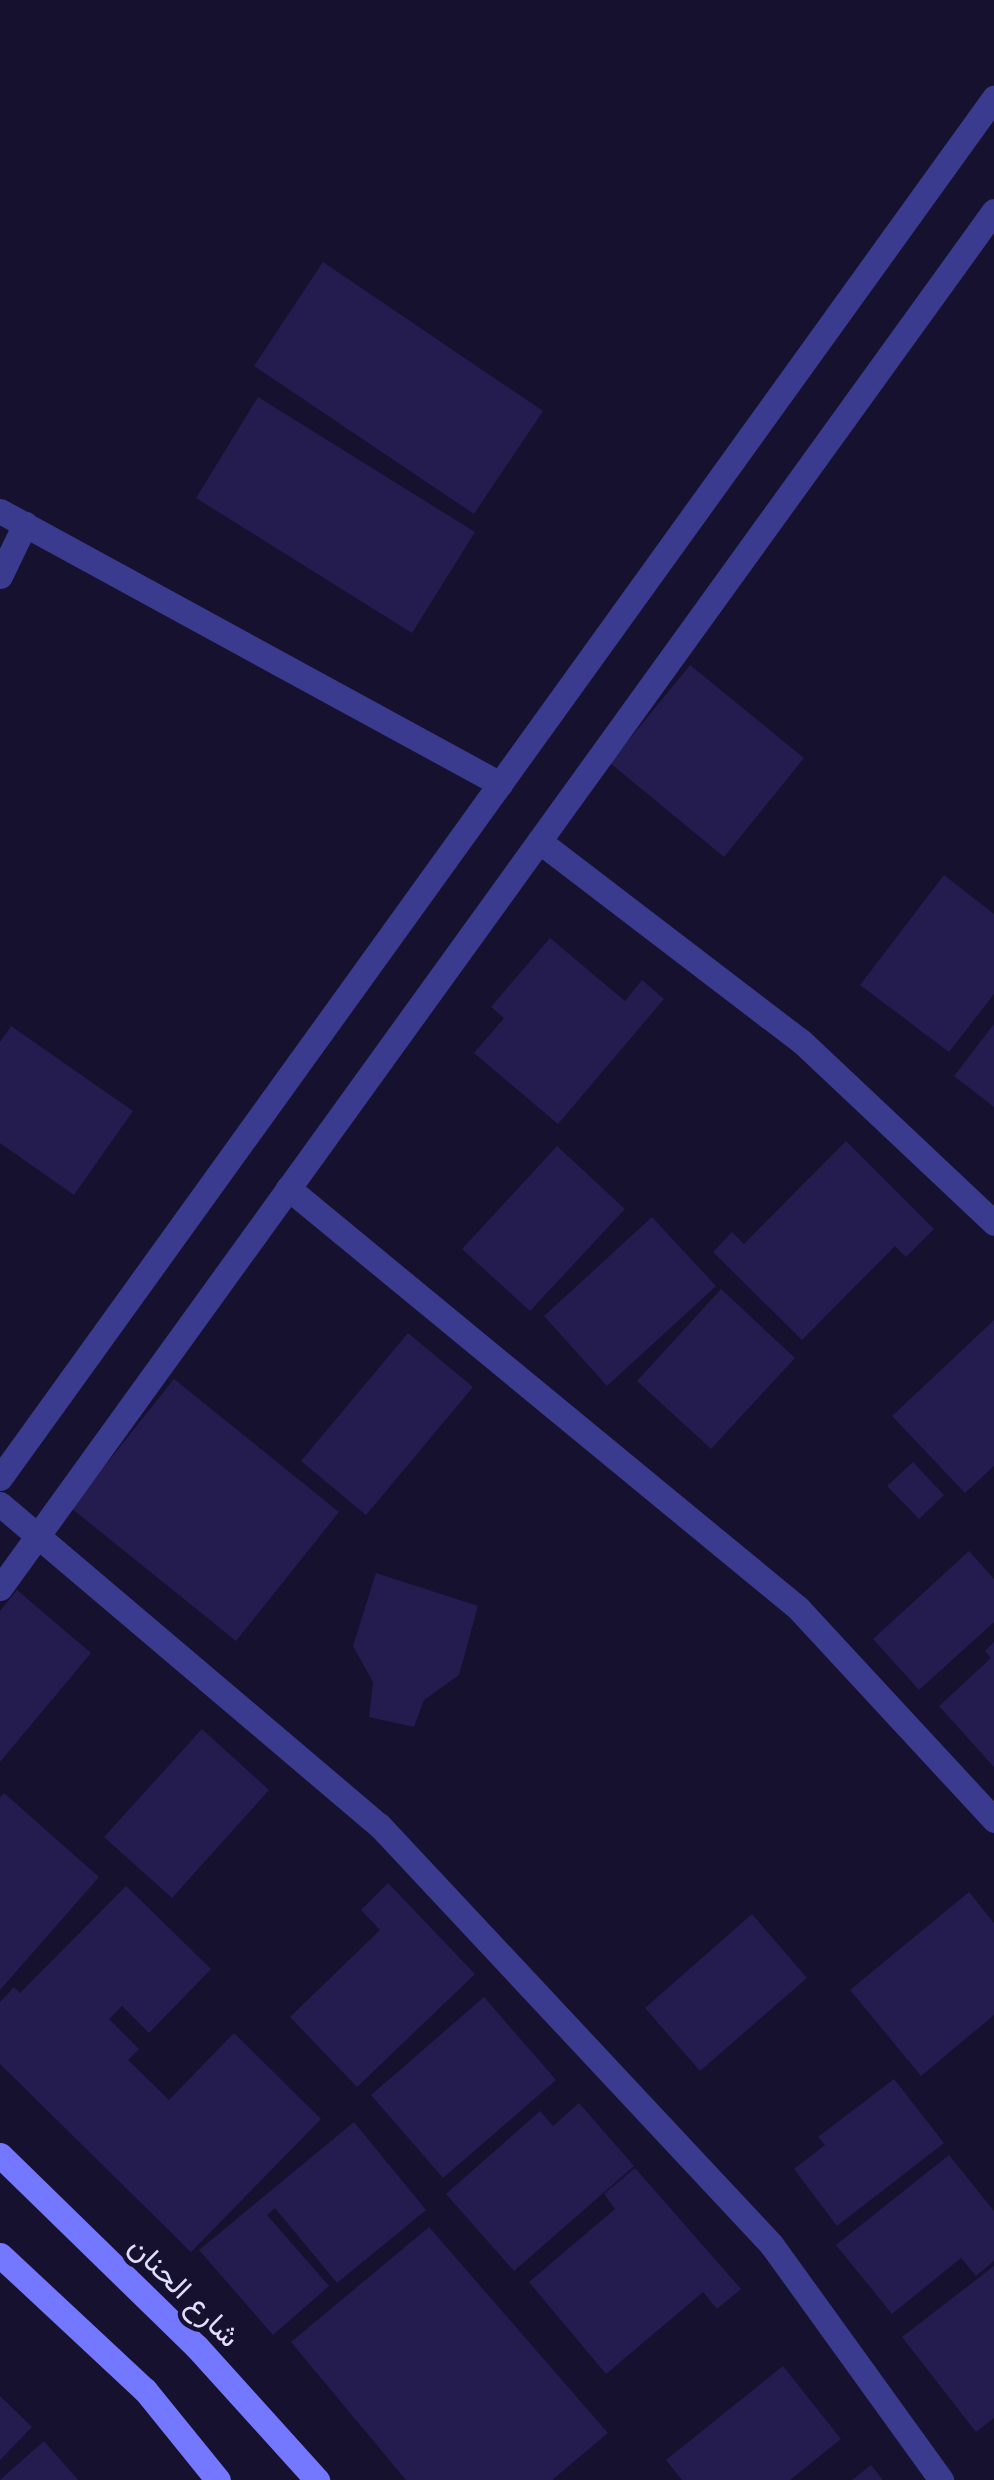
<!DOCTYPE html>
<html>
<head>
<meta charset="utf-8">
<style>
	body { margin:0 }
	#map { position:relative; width:994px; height:2480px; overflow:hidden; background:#15112e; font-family:"PT Sans",Vazirmatn,sans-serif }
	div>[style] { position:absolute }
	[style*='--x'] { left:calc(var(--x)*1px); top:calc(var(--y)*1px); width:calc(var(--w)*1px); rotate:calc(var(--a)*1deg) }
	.building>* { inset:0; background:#241c4f }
	.minor>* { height:25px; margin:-12.5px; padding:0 12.5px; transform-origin:12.5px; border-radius:12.5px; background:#3a3b8e }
	.secondary>* { height:25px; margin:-12.5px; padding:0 12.5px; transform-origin:12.5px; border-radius:12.5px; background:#7477ff }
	span { translate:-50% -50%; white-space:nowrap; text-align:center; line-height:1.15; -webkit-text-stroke:9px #15112e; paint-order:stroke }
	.street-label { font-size:30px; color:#e0ddff }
</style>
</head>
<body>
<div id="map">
	<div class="building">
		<div style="clip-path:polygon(323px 262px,543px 411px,474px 514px,254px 366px)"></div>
		<div style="clip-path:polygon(258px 397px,475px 532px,412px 633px,196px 498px)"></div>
		<div style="clip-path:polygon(690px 665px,804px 758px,724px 857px,610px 763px)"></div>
		<div style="clip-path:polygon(944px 875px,994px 914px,994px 994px,949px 1052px,860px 985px)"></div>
		<div style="clip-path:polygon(550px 938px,625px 1001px,642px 980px,664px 999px,558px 1124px,474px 1053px,504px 1018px,491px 1007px)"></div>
		<div style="clip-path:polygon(994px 1024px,994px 1107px,954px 1076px)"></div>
		<div style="clip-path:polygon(11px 1026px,133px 1111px,74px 1195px,0 1143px,0 1042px)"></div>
		<div style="clip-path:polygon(846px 1141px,934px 1229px,906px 1257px,895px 1246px,802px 1340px,713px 1252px,732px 1232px,744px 1244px)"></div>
		<div style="clip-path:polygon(557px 1146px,625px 1209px,530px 1311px,462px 1249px)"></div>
		<div style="clip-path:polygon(652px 1217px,716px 1286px,607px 1386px,544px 1316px)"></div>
		<div style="clip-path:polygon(721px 1289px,795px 1358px,711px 1449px,637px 1381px)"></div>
		<div style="clip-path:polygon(994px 1320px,994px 1466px,965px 1493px,892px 1416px)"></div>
		<div style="clip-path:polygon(408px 1333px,473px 1387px,366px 1515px,301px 1461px)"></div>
		<div style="clip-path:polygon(174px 1379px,339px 1512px,236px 1641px,71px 1508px)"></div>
		<div style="clip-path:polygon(913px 1462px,944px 1495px,919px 1519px,887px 1486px)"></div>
		<div style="clip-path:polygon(969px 1551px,994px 1579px,994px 1622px,919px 1690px,873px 1639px)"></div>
		<div style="clip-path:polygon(376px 1573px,478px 1606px,459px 1675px,424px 1700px,414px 1727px,369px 1717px,373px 1682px,353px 1646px)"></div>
		<div style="clip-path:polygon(17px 1590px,91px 1653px,0 1762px,0 1611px)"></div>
		<div style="clip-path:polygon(994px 1642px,994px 1767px,939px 1706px,991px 1658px,985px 1651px)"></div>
		<div style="clip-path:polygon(202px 1729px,269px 1790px,172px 1898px,104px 1837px)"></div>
		<div style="clip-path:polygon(4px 1793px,99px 1877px,0 1990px,0 1798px)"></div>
		<div style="clip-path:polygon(388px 1883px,475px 1974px,357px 2087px,290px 2017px,380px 1930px,361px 1910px)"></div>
		<div style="clip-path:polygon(126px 1886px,211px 1969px,149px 2033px,122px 2006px,109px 2019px,139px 2049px,128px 2060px,169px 2100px,234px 2033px,321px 2119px,191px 2252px,0 2064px,0 2002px,14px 1987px,20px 1993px)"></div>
		<div style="clip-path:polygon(969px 1892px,994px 1923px,994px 2015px,921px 2076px,850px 1990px)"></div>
		<div style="clip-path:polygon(752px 1914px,807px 1978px,700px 2071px,645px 2008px)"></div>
		<div style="clip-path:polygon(484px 1997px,556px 2080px,443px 2178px,371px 2095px)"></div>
		<div style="clip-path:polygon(894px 2079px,944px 2143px,837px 2226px,794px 2169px,825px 2145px,818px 2137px)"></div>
		<div style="clip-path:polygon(579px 2103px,634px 2166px,514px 2271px,446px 2194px,540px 2111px,553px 2126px)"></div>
		<div style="clip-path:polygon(354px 2122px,426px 2210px,337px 2283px,275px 2208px,267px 2215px,329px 2286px,273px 2335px,199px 2250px)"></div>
		<div style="clip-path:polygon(949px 2155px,994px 2211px,994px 2261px,976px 2276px,961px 2258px,892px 2314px,836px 2245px)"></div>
		<div style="clip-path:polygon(635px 2168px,741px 2289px,717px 2309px,703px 2292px,606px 2374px,529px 2282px,615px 2209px,604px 2194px)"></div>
		<div style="clip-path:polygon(429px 2227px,608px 2433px,552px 2480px,406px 2480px,291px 2342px)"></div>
		<div style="clip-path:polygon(994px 2266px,994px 2418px,976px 2432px,902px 2337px)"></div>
		<div style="clip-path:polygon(783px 2366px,841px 2439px,790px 2480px,682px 2480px,666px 2460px)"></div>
		<div style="clip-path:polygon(0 2396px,32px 2427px,0 2460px)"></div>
		<div style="clip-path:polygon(44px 2441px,78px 2480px,0 2480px)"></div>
		<div style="clip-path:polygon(871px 2465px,883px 2480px,852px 2480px)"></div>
	</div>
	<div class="minor">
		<div style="--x:0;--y:511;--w:570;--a:28.63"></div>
		<div style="--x:0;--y:576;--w:58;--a:-64.3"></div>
		<div style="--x:539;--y:841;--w:330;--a:37.4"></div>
		<div style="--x:801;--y:1041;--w:265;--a:43.3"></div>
		<div style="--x:288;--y:1188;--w:661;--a:39.47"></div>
		<div style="--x:798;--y:1608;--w:289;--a:47.2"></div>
		<div style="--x:0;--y:1478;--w:1701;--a:-54.24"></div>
		<div style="--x:0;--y:1504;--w:497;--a:40.3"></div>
		<div style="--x:379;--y:1825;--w:574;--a:46.91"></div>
		<div style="--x:771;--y:2244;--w:291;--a:54.2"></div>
		<div style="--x:0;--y:1588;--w:1698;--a:-54.18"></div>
	</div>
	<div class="secondary">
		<div style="--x:0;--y:2155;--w:274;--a:44.3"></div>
		<div style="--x:196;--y:2346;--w:181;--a:47.9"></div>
		<div style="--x:0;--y:2255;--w:198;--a:43"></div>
		<div style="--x:145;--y:2390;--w:116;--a:51"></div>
	</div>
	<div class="street-label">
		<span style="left:185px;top:2291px;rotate:45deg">شارع الحنان</span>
	</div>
</div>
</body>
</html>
